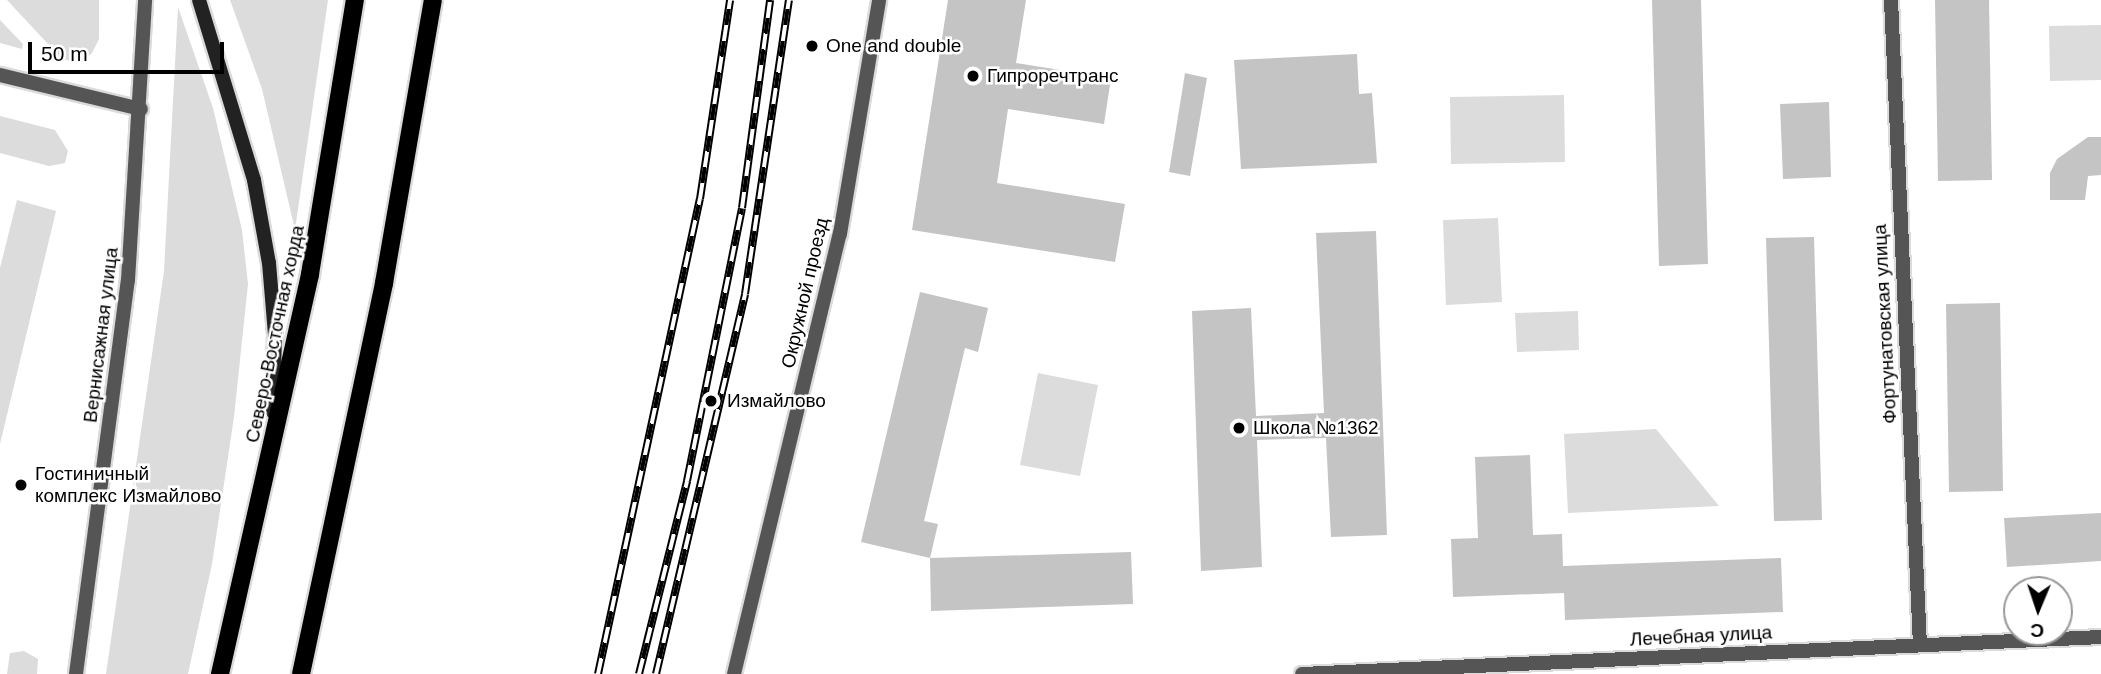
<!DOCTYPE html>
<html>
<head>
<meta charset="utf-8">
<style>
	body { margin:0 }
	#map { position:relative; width:2101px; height:674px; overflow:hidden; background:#fff; font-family:Helvetica,sans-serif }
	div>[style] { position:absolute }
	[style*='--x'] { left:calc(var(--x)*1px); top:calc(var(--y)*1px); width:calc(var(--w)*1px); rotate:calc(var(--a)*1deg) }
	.green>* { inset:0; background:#dcdcdc }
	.building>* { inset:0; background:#c4c4c4 }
	.roads { filter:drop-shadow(2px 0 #dbdbdb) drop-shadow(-2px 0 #dbdbdb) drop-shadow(0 2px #dbdbdb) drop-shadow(0 -2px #dbdbdb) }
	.minor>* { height:14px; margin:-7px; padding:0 7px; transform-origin:7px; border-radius:7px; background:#555 }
	.tertiary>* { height:14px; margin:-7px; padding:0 7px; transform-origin:7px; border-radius:7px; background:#555 }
	.secondary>* { height:14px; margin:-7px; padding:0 7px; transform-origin:7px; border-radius:7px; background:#222 }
	.primary>* { height:18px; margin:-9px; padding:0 9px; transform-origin:9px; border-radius:9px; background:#000 }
	.rail>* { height:8px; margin-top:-4px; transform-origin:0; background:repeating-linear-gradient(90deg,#fff 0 16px,#000 0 32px); box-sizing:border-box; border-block:2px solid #000 }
	.dots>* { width:19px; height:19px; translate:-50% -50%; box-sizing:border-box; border:4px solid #fff; border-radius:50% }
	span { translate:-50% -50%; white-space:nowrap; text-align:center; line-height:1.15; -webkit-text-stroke:5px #fff; paint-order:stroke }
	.poi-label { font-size:19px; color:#000 }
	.left { translate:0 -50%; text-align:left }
	.street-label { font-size:19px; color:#000 }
	.north { position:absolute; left:2003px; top:576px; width:70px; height:70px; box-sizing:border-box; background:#fff; border:2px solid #999; border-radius:50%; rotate:182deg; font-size:19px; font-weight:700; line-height:28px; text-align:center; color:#000 }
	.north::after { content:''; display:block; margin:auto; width:24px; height:32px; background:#000; clip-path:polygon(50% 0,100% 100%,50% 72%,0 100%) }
	.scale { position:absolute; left:28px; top:42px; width:196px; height:32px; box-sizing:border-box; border:4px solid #000; border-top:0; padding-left:9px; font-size:21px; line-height:24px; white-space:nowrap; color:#000; -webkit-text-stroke:5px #fff; paint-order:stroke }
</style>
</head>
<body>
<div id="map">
	<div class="green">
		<div style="clip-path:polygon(7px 0,99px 0,99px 39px,92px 53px,81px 63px,62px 59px)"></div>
		<div style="clip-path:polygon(230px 0,328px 0,295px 230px,262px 89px)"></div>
		<div style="clip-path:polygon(178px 7px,213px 108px,242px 230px,248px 284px,234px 417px,212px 564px,188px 674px,106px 674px,164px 271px)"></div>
		<div style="clip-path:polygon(0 20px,23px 44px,22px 49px,0 43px)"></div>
		<div style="clip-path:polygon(2101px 25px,2101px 80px,2050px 81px,2049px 26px)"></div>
		<div style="clip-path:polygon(1564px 95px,1565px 162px,1451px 164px,1450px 97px)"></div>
		<div style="clip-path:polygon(0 116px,55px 130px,68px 151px,65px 163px,49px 166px,0 153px)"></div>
		<div style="clip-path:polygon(17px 200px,56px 211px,0 444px,0 268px)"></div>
		<div style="clip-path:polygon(1498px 218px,1502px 302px,1446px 305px,1443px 220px)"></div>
		<div style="clip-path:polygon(1578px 311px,1579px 350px,1517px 352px,1515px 313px)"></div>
		<div style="clip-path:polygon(1038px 373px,1098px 385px,1080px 476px,1020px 465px)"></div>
		<div style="clip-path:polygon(1656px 429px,1719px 506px,1568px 513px,1564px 434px)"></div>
		<div style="clip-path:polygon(24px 651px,38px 659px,37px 674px,7px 674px,10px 653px)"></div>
	</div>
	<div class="building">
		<div style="clip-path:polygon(948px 0,1026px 0,1016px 63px,1111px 78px,1104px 124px,1008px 109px,997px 183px,1125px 204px,1115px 262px,912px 230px)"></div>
		<div style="clip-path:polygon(1652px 0,1701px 0,1708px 264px,1659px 266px)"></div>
		<div style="clip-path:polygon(1935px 0,1989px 0,1992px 180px,1938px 181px)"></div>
		<div style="clip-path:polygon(1357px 54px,1359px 94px,1372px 93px,1377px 163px,1241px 169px,1234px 60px)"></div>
		<div style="clip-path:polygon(1185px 73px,1207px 78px,1190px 176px,1169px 172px)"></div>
		<div style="clip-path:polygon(1829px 102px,1831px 177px,1783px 179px,1780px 104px)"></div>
		<div style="clip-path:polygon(2088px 137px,2101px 137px,2101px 175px,2088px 176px,2085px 200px,2050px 200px,2050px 173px,2057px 159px)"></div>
		<div style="clip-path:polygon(1376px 231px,1387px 535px,1331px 537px,1326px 438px,1257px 440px,1262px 567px,1201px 571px,1192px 311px,1251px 308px,1256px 416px,1324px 413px,1316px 233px)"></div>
		<div style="clip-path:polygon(1814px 237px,1822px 520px,1774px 521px,1766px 238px)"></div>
		<div style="clip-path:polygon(920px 292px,988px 308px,978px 352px,965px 348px,924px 521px,938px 524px,930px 558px,861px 542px)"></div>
		<div style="clip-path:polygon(2000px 303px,2003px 491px,1949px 492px,1946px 304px)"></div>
		<div style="clip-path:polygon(1530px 455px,1533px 535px,1562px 534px,1563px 566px,1781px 558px,1783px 612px,1565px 620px,1564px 593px,1453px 597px,1451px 539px,1478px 538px,1475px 457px)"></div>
		<div style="clip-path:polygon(2101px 513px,2101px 561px,2007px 567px,2004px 518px)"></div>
		<div style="clip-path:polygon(1131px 552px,1133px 604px,931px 611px,930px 558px)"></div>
	</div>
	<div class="roads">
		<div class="minor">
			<div style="--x:1891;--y:0;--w:646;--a:87.43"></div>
			<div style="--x:0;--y:75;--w:145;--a:13.6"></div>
			<div style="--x:1302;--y:674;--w:800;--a:-2.65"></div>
		</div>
		<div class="tertiary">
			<div style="--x:76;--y:674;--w:397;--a:-82.5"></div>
			<div style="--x:128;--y:280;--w:281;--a:-86.5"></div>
			<div style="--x:734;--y:674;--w:453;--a:-76.5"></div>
			<div style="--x:840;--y:234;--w:237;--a:-80.5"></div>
		</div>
		<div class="secondary">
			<div style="--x:199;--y:0;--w:188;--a:73"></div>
			<div style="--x:254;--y:180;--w:84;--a:79.8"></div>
			<div style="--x:269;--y:263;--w:72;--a:85.2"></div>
			<div style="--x:275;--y:335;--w:77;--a:91.5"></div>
		</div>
		<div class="primary">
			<div style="--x:220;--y:674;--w:410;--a:-77.3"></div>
			<div style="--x:310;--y:274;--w:278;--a:-80.7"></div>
			<div style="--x:301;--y:674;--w:400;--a:-78"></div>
			<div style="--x:384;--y:283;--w:287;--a:-80.2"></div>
		</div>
	</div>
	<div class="rail">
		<div style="--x:598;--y:674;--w:486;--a:-77.9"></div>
		<div style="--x:700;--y:199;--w:201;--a:-81.4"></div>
		<div style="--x:639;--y:674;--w:199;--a:-76"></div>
		<div style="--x:687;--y:481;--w:278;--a:-78.6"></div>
		<div style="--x:742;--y:208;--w:210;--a:-82.3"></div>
		<div style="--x:656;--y:674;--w:390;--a:-76.8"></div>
		<div style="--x:745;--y:294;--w:297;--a:-81.5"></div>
	</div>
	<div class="dots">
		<div style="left:812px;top:46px;background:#000"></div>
		<div style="left:973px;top:76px;background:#000"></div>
		<div style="left:711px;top:401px;background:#000"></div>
		<div style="left:1239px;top:428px;background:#000"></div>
		<div style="left:21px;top:485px;background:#000"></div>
	</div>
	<div class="poi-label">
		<span class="left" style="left:826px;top:46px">One and double</span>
		<span class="left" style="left:987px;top:76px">Гипроречтранс</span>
		<span class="left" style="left:727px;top:401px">Измайлово</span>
		<span class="left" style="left:1253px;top:428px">Школа №1362</span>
		<span class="left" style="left:35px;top:485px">Гостиничный<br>комплекс Измайлово</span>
	</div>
	<div class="street-label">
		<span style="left:805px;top:293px;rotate:-77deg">Окружной проезд</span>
		<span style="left:1885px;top:324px;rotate:-93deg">Фортунатовская улица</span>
		<span style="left:275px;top:334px;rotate:-78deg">Северо-Восточная хорда</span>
		<span style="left:101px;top:335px;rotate:-83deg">Вернисажная улица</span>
		<span style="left:1701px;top:636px;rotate:-3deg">Лечебная улица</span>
	</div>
	<div class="north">С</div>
	<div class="scale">50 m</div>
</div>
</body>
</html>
